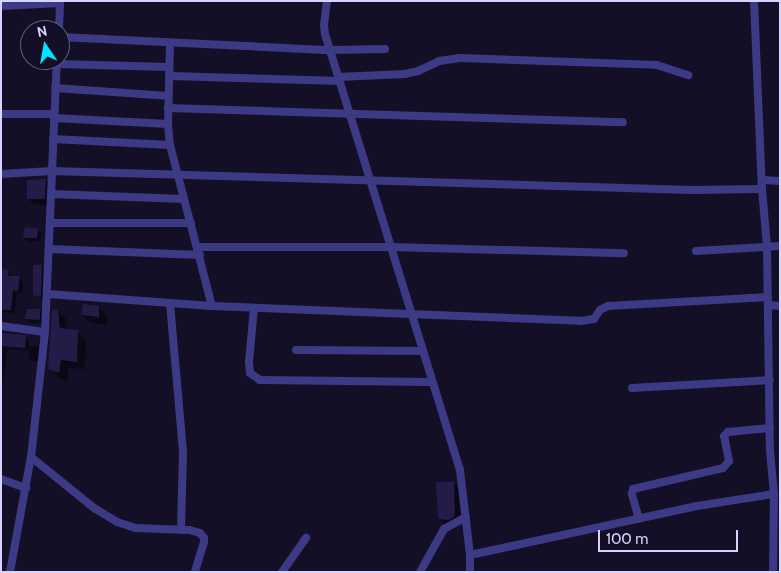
<!DOCTYPE html>
<html>
<head>
<meta charset="utf-8">
<style>
	body { margin:0 }
	#map { position:relative; width:781px; height:573px; overflow:hidden; background:#130f26; font-family:Cabin,sans-serif }
	div>[style] { position:absolute }
	[style*='--x'] { left:calc(var(--x)*1px); top:calc(var(--y)*1px); width:calc(var(--w)*1px); rotate:calc(var(--a)*1deg) }
	.shadow>* { inset:0; background:#0007 }
	.building>* { inset:0; background:#241b47 }
	.minor>* { height:8px; margin:-4px; padding:0 4px; transform-origin:4px; border-radius:4px; background:#3d3a85 }
	span { translate:-50% -50%; white-space:nowrap; text-align:center; line-height:1.15; -webkit-text-stroke:4.5px #130f26; paint-order:stroke }
	.frame { position:absolute; inset:0; border:2px solid #d9d4ff; pointer-events:none }
	.north { position:absolute; left:20px; top:20px; width:50px; height:50px; box-sizing:border-box; background:#130f26; border:1px solid #625e7d; border-radius:50%; rotate:348deg; font-size:14px; font-weight:700; line-height:20px; text-align:center; color:#d9d4ff }
	.north::after { content:''; display:block; margin:auto; width:18px; height:22px; background:#00e5ff; clip-path:polygon(50% 0,100% 100%,50% 72%,0 100%) }
	.scale { position:absolute; left:598px; top:530px; width:140px; height:22px; box-sizing:border-box; border:2px solid #d9d4ff; border-top:0; padding-left:6px; font-size:15px; line-height:18px; white-space:nowrap; color:#d9d4ff; -webkit-text-stroke:4px #130f26; paint-order:stroke }
</style>
</head>
<body>
<div id="map">
	<div class="shadow">
		<div style="clip-path:polygon(46px 180px,52px 186px,51px 205px,35px 205px,28px 199px)"></div>
		<div style="clip-path:polygon(38px 230px,42px 234px,40px 241px,28px 242px,24px 238px)"></div>
		<div style="clip-path:polygon(42px 266px,46px 270px,44px 300px,34px 294px)"></div>
		<div style="clip-path:polygon(1px 270px,9px 271px,12px 277px,19px 277px,23px 281px,22px 294px,17px 293px,14px 313px,1px 312px)"></div>
		<div style="clip-path:polygon(98px 307px,107px 315px,107px 325px,91px 323px,82px 315px)"></div>
		<div style="clip-path:polygon(40px 311px,44px 314px,43px 323px,30px 323px,26px 319px)"></div>
		<div style="clip-path:polygon(58px 311px,66px 319px,67px 330px,77px 332px,86px 340px,85px 369px,69px 368px,67px 381px,58px 377px,50px 368px)"></div>
		<div style="clip-path:polygon(1px 334px,25px 336px,29px 340px,29px 346px,37px 347px,41px 351px,40px 361px,32px 361px,28px 357px,29px 351px,8px 349px,2px 389px)"></div>
		<div style="clip-path:polygon(454px 484px,460px 490px,461px 523px,445px 525px,439px 519px)"></div>
	</div>
	<div class="building">
		<div style="clip-path:polygon(46px 179px,45px 199px,27px 199px,27px 180px)"></div>
		<div style="clip-path:polygon(25px 227px,38px 229px,37px 238px,23px 238px)"></div>
		<div style="clip-path:polygon(33px 265px,42px 265px,41px 297px,33px 295px)"></div>
		<div style="clip-path:polygon(1px 269px,9px 270px,8px 276px,20px 276px,18px 291px,13px 290px,11px 310px,1px 310px)"></div>
		<div style="clip-path:polygon(83px 304px,99px 306px,99px 317px,81px 315px)"></div>
		<div style="clip-path:polygon(27px 309px,40px 309px,40px 320px,25px 319px)"></div>
		<div style="clip-path:polygon(52px 310px,58px 310px,60px 328px,78px 330px,77px 362px,61px 360px,59px 373px,48px 369px)"></div>
		<div style="clip-path:polygon(1px 333px,26px 335px,25px 348px,1px 346px)"></div>
		<div style="clip-path:polygon(436px 482px,454px 482px,455px 516px,449px 520px,438px 519px)"></div>
	</div>
	<div class="minor">
		<div style="--x:327;--y:1;--w:24;--a:97"></div>
		<div style="--x:324;--y:25;--w:9;--a:84"></div>
		<div style="--x:325;--y:34;--w:456;--a:72.8"></div>
		<div style="--x:460;--y:470;--w:86;--a:83.3"></div>
		<div style="--x:470;--y:555;--w:17;--a:90"></div>
		<div style="--x:754;--y:1;--w:188;--a:87.6"></div>
		<div style="--x:762;--y:189;--w:57;--a:85"></div>
		<div style="--x:767;--y:246;--w:205;--a:89.2"></div>
		<div style="--x:770;--y:451;--w:43;--a:84.7"></div>
		<div style="--x:774;--y:494;--w:78;--a:90.7"></div>
		<div style="--x:1;--y:6;--w:59;--a:-2.9"></div>
		<div style="--x:59;--y:30;--w:29;--a:-88"></div>
		<div style="--x:60;--y:37;--w:270;--a:2.8"></div>
		<div style="--x:330;--y:50;--w:55;--a:-1"></div>
		<div style="--x:170;--y:43;--w:81;--a:91.4"></div>
		<div style="--x:168;--y:124;--w:21;--a:85"></div>
		<div style="--x:170;--y:145;--w:166;--a:75.4"></div>
		<div style="--x:57;--y:64;--w:112;--a:1.5"></div>
		<div style="--x:169;--y:76;--w:171;--a:1.7"></div>
		<div style="--x:338;--y:77;--w:67;--a:-2.6"></div>
		<div style="--x:405;--y:74;--w:13;--a:-13"></div>
		<div style="--x:418;--y:71;--w:23;--a:-25"></div>
		<div style="--x:439;--y:61;--w:21;--a:-8"></div>
		<div style="--x:460;--y:58;--w:197;--a:2"></div>
		<div style="--x:657;--y:65;--w:33;--a:18"></div>
		<div style="--x:55;--y:88;--w:113;--a:4"></div>
		<div style="--x:168;--y:108;--w:455;--a:1.8"></div>
		<div style="--x:1;--y:114;--w:53;--a:0"></div>
		<div style="--x:54;--y:118;--w:114;--a:3"></div>
		<div style="--x:53;--y:139;--w:117;--a:2.9"></div>
		<div style="--x:1;--y:174;--w:51;--a:-3.4"></div>
		<div style="--x:52;--y:171;--w:639;--a:1.7"></div>
		<div style="--x:691;--y:190;--w:71;--a:-0.8"></div>
		<div style="--x:762;--y:180;--w:18;--a:3"></div>
		<div style="--x:51;--y:194;--w:133;--a:2.2"></div>
		<div style="--x:50;--y:223;--w:141;--a:0"></div>
		<div style="--x:197;--y:247;--w:192;--a:0"></div>
		<div style="--x:389;--y:247;--w:235;--a:1.5"></div>
		<div style="--x:49;--y:249;--w:151;--a:2.3"></div>
		<div style="--x:696;--y:251;--w:84;--a:-3.4"></div>
		<div style="--x:48;--y:294;--w:164;--a:4.2"></div>
		<div style="--x:212;--y:306;--w:369;--a:2.3"></div>
		<div style="--x:581;--y:321;--w:13;--a:-9"></div>
		<div style="--x:594;--y:319;--w:11;--a:-56"></div>
		<div style="--x:600;--y:310;--w:9;--a:-27"></div>
		<div style="--x:608;--y:306;--w:160;--a:-3.2"></div>
		<div style="--x:170;--y:303;--w:150;--a:85"></div>
		<div style="--x:183;--y:452;--w:78;--a:91.5"></div>
		<div style="--x:768;--y:305;--w:12;--a:5"></div>
		<div style="--x:254;--y:308;--w:54;--a:95.3"></div>
		<div style="--x:249;--y:362;--w:11;--a:85"></div>
		<div style="--x:250;--y:373;--w:12;--a:35"></div>
		<div style="--x:260;--y:380;--w:171;--a:0.7"></div>
		<div style="--x:1;--y:326;--w:44;--a:7.8"></div>
		<div style="--x:296;--y:350;--w:127;--a:0.5"></div>
		<div style="--x:632;--y:388;--w:138;--a:-3.3"></div>
		<div style="--x:31;--y:457;--w:81;--a:39"></div>
		<div style="--x:94;--y:508;--w:27;--a:31"></div>
		<div style="--x:117;--y:522;--w:19;--a:18"></div>
		<div style="--x:135;--y:528;--w:54;--a:2.1"></div>
		<div style="--x:189;--y:530;--w:11;--a:15"></div>
		<div style="--x:200;--y:533;--w:6;--a:51"></div>
		<div style="--x:204;--y:538;--w:4;--a:90"></div>
		<div style="--x:204;--y:542;--w:31;--a:107"></div>
		<div style="--x:1;--y:479;--w:27;--a:20"></div>
		<div style="--x:639;--y:519;--w:26;--a:-106"></div>
		<div style="--x:632;--y:494;--w:5;--a:-79"></div>
		<div style="--x:633;--y:489;--w:92;--a:-13.1"></div>
		<div style="--x:723;--y:468;--w:9;--a:-49"></div>
		<div style="--x:729;--y:461;--w:25;--a:-101"></div>
		<div style="--x:724;--y:436;--w:6;--a:-45"></div>
		<div style="--x:728;--y:432;--w:42;--a:-5.4"></div>
		<div style="--x:470;--y:555;--w:232;--a:-12.2"></div>
		<div style="--x:697;--y:506;--w:78;--a:-8.9"></div>
		<div style="--x:10;--y:572;--w:117;--a:-79.7"></div>
		<div style="--x:31;--y:457;--w:126;--a:-83.6"></div>
		<div style="--x:45;--y:332;--w:272;--a:-87.5"></div>
		<div style="--x:282;--y:572;--w:42;--a:-54.8"></div>
		<div style="--x:420;--y:572;--w:49;--a:-60.8"></div>
		<div style="--x:444;--y:529;--w:25;--a:-29"></div>
	</div>
	<div class="frame"></div>
	<div class="north">N</div>
	<div class="scale">100 m</div>
</div>
</body>
</html>
